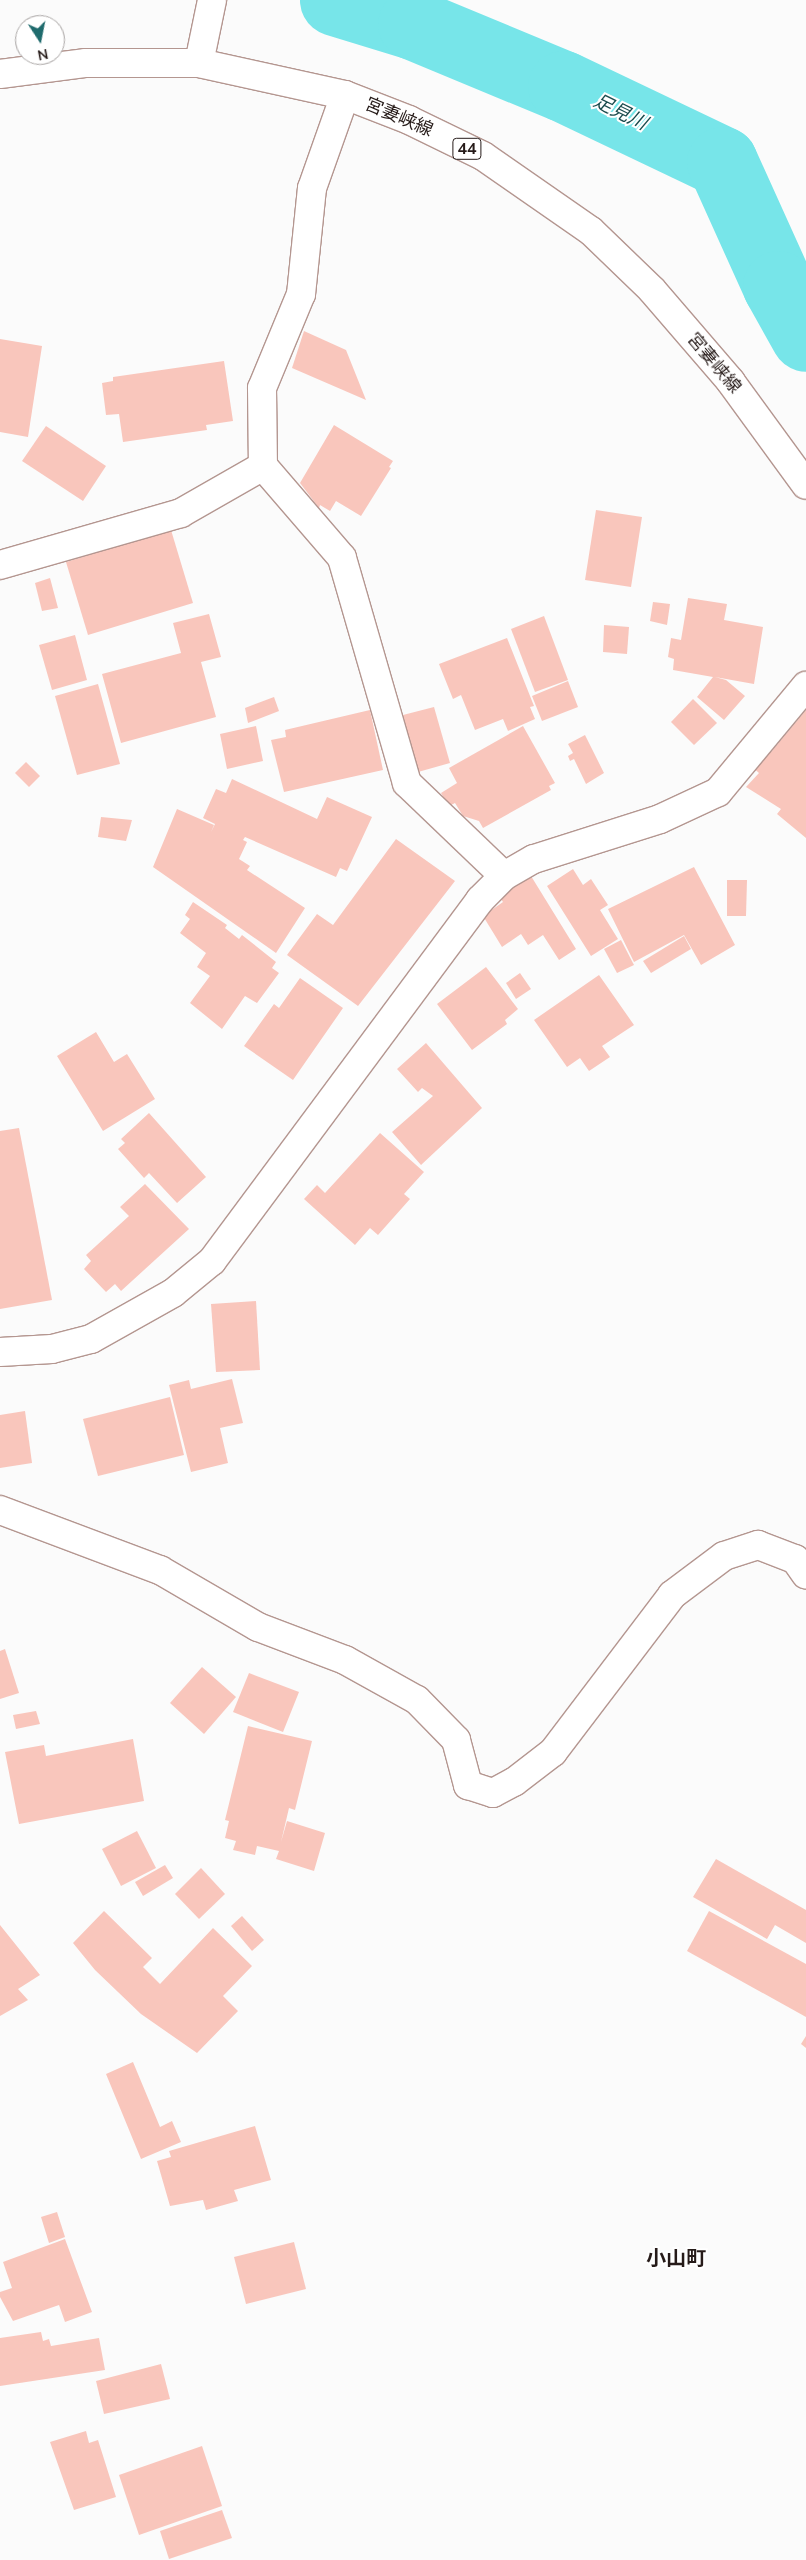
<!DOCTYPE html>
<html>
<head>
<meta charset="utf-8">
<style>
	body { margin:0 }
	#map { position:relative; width:806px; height:2560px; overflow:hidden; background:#fbfbfb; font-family:"Nunito Sans","Noto Sans JP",sans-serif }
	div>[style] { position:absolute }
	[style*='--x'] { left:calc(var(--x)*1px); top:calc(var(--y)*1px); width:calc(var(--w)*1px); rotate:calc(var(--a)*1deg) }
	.river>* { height:71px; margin:-35.5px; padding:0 35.5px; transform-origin:35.5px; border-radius:35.5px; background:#77e5e9 }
	.building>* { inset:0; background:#f9c6bc }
	.roads { filter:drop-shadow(1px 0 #b49690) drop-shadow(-1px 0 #b49690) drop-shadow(0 1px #b49690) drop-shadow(0 -1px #b49690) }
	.street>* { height:28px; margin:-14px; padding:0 14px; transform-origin:14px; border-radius:14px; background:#fff }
	.secondary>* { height:28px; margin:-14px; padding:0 14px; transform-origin:14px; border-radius:14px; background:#fff }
	.primary>* { height:28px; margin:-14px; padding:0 14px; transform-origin:14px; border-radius:14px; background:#fff }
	span { translate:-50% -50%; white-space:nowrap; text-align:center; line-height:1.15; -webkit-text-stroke:4px #fff; paint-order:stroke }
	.shield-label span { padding:1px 4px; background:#fff; border:1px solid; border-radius:4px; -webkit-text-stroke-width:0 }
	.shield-label { font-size:16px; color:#261b19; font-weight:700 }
	.street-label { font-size:18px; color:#261b19 }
	.water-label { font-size:19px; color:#1a4b4d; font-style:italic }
	.quarter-label { font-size:20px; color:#261b19; font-weight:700 }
	.north { position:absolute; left:15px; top:15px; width:50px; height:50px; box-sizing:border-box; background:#fff; border:1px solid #a8a4a3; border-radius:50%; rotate:169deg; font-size:14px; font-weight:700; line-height:20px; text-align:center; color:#261b19 }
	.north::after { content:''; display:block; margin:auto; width:18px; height:22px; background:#1f6b6d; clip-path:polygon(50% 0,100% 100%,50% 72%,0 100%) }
</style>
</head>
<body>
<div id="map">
	<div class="river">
		<div style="--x:335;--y:0;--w:82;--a:17.1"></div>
		<div style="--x:413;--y:24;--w:162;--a:22.5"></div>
		<div style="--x:563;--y:86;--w:176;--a:25.5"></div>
		<div style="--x:722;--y:162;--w:136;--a:65.7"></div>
		<div style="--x:778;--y:286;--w:57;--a:60.8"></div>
	</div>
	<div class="building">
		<div style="clip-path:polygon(304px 331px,346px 350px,366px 400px,292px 368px)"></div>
		<div style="clip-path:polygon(0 339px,42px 346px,28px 437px,0 432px)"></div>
		<div style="clip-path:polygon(224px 361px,233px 421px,206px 425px,207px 430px,123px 442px,119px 414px,106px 415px,102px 383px,113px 381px,113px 377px)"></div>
		<div style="clip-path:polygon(334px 425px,393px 461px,389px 467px,391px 468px,361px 516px,336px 501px,330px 511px,320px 505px,319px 508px,300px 483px)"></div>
		<div style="clip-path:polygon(46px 426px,106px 466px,83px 501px,22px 461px)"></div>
		<div style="clip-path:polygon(596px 510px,642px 517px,631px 587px,585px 580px)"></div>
		<div style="clip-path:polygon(171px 530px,193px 603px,88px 635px,66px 562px)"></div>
		<div style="clip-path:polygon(50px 578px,58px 608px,42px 611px,35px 583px)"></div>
		<div style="clip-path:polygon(688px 598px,727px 604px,724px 620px,763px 627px,754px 684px,715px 677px,726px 680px,745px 696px,724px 720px,697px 697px,713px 677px,673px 670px,674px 659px,668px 657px,671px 638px,681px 640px)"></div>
		<div style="clip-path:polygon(653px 602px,670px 604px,667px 625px,650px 621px)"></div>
		<div style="clip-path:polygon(209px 614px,221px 657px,201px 662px,216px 717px,121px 743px,102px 674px,181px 653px,173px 623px)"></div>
		<div style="clip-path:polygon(544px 616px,568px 680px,535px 692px,511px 629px)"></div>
		<div style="clip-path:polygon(604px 625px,629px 627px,627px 654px,603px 652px)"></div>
		<div style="clip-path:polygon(75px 635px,87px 680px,52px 690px,39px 645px)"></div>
		<div style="clip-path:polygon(507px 638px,534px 706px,530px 707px,535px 719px,508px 731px,503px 719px,475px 730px,461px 695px,453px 699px,439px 664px)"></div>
		<div style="clip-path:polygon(568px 681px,578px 707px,542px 721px,532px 696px)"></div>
		<div style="clip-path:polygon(98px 684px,120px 764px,77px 775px,55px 696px)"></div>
		<div style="clip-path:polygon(274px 697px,279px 711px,248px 723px,245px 708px)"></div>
		<div style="clip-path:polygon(693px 699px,717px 723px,694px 745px,671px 722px)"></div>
		<div style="clip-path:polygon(434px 707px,450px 763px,418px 772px,403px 715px)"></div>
		<div style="clip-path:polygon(370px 710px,383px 770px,284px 792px,271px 740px,286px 737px,285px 730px)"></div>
		<div style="clip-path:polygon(806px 710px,806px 838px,777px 814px,781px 809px,746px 787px,759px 773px,751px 766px,767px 749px,771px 752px)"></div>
		<div style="clip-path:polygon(256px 726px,263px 761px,227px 769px,220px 734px)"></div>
		<div style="clip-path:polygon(523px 726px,555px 783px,549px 786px,551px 790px,483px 828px,479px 821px,463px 816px,455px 803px,449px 806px,441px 793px,457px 783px,449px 768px)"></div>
		<div style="clip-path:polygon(585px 735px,604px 773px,586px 784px,574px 759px,570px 761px,568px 756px,573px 753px,568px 744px)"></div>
		<div style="clip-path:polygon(26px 762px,40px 776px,29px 787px,15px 773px)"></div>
		<div style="clip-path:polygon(232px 779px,317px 819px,327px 797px,372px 817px,347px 871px,340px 868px,336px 877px,245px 837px,243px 840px,247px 842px,239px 859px,250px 866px,247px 870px,305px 908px,276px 953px,153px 867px,177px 809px,214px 825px,211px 832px,215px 824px,203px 818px,216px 789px,226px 793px)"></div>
		<div style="clip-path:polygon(101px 817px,132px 820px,126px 841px,98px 837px)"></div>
		<div style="clip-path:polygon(396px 839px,455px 881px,358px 1006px,287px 955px,317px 914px,333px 925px)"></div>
		<div style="clip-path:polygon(694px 867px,735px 945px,701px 965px,684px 935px,634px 962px,608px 909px)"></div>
		<div style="clip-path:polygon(573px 869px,583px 885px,591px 879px,608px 905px,600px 910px,618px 939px,591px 956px,547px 886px)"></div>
		<div style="clip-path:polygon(531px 876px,576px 949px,559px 960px,543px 935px,528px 945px,521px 934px,502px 947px,483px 916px,503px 902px,499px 896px)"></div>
		<div style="clip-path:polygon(727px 880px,747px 880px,746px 916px,727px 916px)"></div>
		<div style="clip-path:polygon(193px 902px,227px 925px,225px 928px,239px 939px,242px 935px,276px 962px,272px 968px,279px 973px,257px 1003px,245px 996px,222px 1029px,190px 1003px,210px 976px,197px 967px,206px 953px,180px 933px,190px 919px,185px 915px)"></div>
		<div style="clip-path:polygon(684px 936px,691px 949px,651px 973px,643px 961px)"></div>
		<div style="clip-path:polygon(621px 940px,634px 965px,617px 973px,604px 949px)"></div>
		<div style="clip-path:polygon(486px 967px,518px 1009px,505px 1020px,507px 1024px,472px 1050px,437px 1004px)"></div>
		<div style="clip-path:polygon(520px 973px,531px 989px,516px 999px,506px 983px)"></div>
		<div style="clip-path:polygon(599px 975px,634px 1025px,602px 1046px,610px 1057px,589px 1071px,580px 1058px,567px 1067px,534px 1020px)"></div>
		<div style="clip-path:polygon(300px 978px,343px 1008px,293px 1080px,244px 1046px,274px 1004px,279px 1008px)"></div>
		<div style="clip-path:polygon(96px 1032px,114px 1062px,127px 1054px,155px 1099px,103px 1131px,57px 1056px)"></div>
		<div style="clip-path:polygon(426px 1043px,482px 1108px,421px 1165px,392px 1132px,433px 1096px,422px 1088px,418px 1092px,397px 1069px)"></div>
		<div style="clip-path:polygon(149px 1113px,206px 1177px,177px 1203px,149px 1173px,144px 1178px,118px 1149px,125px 1143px,121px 1139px)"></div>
		<div style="clip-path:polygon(19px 1128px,52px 1300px,0 1309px,0 1131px)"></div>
		<div style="clip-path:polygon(380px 1133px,424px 1172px,404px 1194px,410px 1199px,378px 1235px,370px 1228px,355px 1245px,304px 1199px,317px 1185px,325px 1193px)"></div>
		<div style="clip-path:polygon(145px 1184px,189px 1229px,121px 1291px,115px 1284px,106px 1292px,84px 1269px,91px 1261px,86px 1255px,129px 1216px,120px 1207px)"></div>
		<div style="clip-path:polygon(256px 1301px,260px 1370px,216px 1372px,211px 1304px)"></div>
		<div style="clip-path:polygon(232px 1379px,243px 1423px,220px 1428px,228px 1463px,191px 1472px,169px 1385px,189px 1380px,191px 1389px)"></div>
		<div style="clip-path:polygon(170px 1397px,184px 1455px,98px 1476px,83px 1419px)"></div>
		<div style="clip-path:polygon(25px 1411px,32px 1463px,0 1468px,0 1415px)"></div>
		<div style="clip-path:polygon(5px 1649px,19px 1693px,0 1699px,0 1651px)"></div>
		<div style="clip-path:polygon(202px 1667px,236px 1697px,204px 1734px,170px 1703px)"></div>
		<div style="clip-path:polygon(249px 1673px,299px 1692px,283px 1732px,233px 1712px)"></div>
		<div style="clip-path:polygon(36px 1711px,40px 1724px,16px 1729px,13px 1715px)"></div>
		<div style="clip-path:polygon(248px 1726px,312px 1741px,295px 1810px,289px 1808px,281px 1842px,287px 1821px,325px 1833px,314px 1871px,276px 1859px,279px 1851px,257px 1846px,255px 1855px,233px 1850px,236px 1841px,225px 1838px,229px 1821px,225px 1820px)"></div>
		<div style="clip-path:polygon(133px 1739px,144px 1801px,19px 1824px,5px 1752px,44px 1745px,46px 1756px)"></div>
		<div style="clip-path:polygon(137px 1831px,156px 1868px,121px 1886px,102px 1849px)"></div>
		<div style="clip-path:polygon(716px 1859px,806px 1910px,806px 1943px,775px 1925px,767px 1939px,693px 1897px)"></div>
		<div style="clip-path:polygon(165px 1865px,173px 1878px,143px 1896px,135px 1882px)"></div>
		<div style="clip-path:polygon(201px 1868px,225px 1894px,199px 1919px,175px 1894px)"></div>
		<div style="clip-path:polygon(104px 1911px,152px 1958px,143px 1967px,160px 1984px,213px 1928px,252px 1966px,223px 1996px,238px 2011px,197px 2053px,141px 2014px,95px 1970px,73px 1943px)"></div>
		<div style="clip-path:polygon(709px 1911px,806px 1964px,806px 2017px,687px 1951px)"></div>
		<div style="clip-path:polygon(242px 1916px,264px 1940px,252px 1951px,231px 1926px)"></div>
		<div style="clip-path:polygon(0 1925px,40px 1975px,18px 1989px,28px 2000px,0 2016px)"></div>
		<div style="clip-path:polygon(806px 2036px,806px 2048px,801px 2044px)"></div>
		<div style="clip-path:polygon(133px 2062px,160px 2127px,172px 2121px,181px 2142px,141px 2159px,106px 2074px)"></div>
		<div style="clip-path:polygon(255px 2126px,271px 2180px,234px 2190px,238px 2201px,206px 2210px,203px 2200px,170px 2206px,157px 2161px,171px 2157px,169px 2151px)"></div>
		<div style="clip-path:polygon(57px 2212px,65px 2237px,49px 2243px,41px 2217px)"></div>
		<div style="clip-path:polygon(65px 2239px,92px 2312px,65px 2322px,59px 2305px,13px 2321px,0 2297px,0 2292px,12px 2288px,3px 2262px)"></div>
		<div style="clip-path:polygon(294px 2242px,306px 2289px,246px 2304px,234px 2257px)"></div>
		<div style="clip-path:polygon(41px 2332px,43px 2341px,49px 2339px,51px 2346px,99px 2338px,105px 2370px,0 2386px,0 2338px)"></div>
		<div style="clip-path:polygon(161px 2364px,170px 2399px,104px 2414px,96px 2381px)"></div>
		<div style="clip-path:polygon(86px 2431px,89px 2443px,98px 2440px,116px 2497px,74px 2510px,50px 2442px)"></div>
		<div style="clip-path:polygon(202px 2446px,222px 2506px,139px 2535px,119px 2475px)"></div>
		<div style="clip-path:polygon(222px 2510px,232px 2538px,169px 2559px,160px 2531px)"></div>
	</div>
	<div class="roads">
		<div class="street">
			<div style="--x:345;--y:95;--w:99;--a:109.5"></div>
			<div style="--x:312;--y:188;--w:107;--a:95.9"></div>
			<div style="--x:301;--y:294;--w:102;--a:112.5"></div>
			<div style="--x:262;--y:388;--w:78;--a:89.3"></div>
			<div style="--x:263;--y:466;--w:121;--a:49.3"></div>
			<div style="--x:342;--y:558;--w:234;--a:73.9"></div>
			<div style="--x:407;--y:783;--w:134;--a:43.8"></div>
			<div style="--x:0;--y:565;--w:188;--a:-16"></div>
			<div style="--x:181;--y:513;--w:95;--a:-29.8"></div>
			<div style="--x:0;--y:1352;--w:52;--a:-3.3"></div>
			<div style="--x:52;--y:1349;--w:40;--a:-14.4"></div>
			<div style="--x:91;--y:1339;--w:94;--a:-29.3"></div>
			<div style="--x:173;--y:1293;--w:50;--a:-39.4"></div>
			<div style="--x:212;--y:1261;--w:450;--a:-53.4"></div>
			<div style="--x:480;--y:900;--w:34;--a:-45"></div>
			<div style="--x:504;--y:876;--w:34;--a:-30"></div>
			<div style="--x:534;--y:859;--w:132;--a:-17.6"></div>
			<div style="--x:660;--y:819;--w:64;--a:-25"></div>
			<div style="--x:718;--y:792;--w:138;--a:-50.3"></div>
			<div style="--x:0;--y:1510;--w:171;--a:20.6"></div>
			<div style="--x:160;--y:1570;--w:113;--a:30.2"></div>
			<div style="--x:258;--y:1627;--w:93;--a:20.8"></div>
			<div style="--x:345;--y:1660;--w:82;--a:29.1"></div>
			<div style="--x:417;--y:1700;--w:56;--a:45.7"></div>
			<div style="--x:456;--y:1740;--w:47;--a:75.1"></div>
			<div style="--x:468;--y:1785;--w:26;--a:18"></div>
			<div style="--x:493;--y:1793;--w:24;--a:-28"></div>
			<div style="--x:514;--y:1782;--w:49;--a:-37.6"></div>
			<div style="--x:553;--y:1752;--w:197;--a:-52.8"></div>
			<div style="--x:672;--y:1595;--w:65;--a:-36.9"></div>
			<div style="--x:724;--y:1556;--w:36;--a:-18"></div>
			<div style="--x:758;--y:1545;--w:40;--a:21"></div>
			<div style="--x:795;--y:1559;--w:19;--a:55"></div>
		</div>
		<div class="secondary">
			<div style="--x:199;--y:63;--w:64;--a:-78.3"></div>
		</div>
		<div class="primary">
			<div style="--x:0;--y:74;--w:87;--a:-7.3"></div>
			<div style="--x:86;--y:63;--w:113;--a:0"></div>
			<div style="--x:199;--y:63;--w:149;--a:12.4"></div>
			<div style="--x:345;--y:95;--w:69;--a:21.3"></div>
			<div style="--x:409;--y:120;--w:82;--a:25.9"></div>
			<div style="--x:483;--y:156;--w:131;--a:34.8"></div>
			<div style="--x:591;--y:231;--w:85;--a:44"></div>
			<div style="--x:652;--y:290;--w:121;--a:49.3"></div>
			<div style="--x:731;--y:382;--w:127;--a:53.9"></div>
		</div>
	</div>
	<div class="shield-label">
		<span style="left:467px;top:149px">44</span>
	</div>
	<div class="street-label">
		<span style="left:399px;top:117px;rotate:23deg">宮妻峡線</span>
		<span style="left:714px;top:363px;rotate:50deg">宮妻峡線</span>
	</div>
	<div class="water-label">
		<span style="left:620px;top:113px;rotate:26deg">足見川</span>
	</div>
	<div class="quarter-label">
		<span style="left:676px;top:2258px">小山町</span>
	</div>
	<div class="north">N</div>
</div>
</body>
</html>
